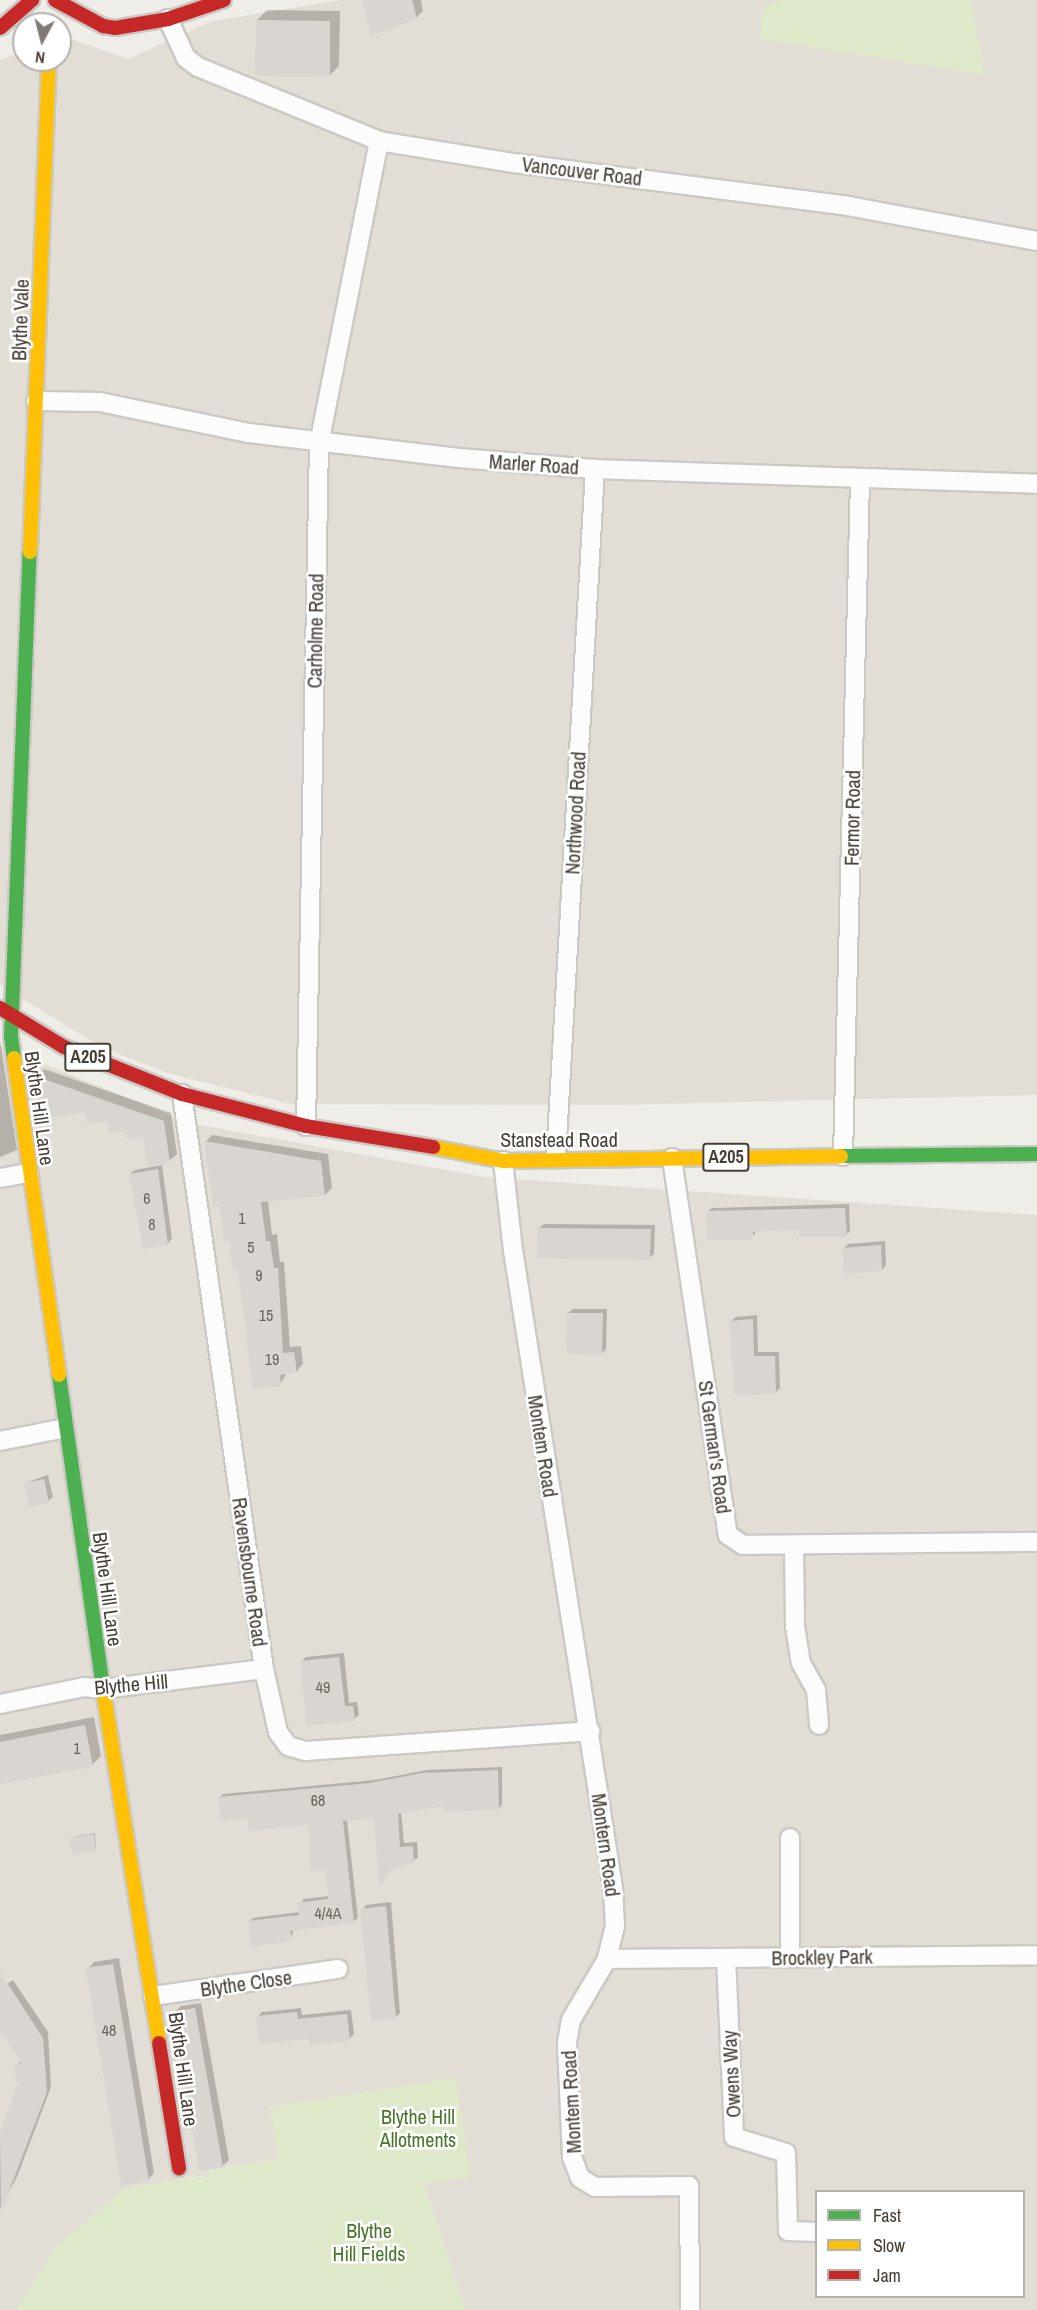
<!DOCTYPE html>
<html>
<head>
<meta charset="utf-8">
<style>
	body { margin:0 }
	#map { position:relative; width:1037px; height:2310px; overflow:hidden; background:#efede8; font-family:"Archivo Narrow",sans-serif }
	div>[style] { position:absolute }
	[style*='--x'] { left:calc(var(--x)*1px); top:calc(var(--y)*1px); width:calc(var(--w)*1px); rotate:calc(var(--a)*1deg) }
	.residential>* { inset:0; background:#e3ded5 }
	.green>* { inset:0; background:#dde9c9 }
	.shadow>* { inset:0; background:#0003 }
	.building>* { inset:0; background:#d9d6d1 }
	.roads { filter:drop-shadow(2px 0 #cbc9c4) drop-shadow(-2px 0 #cbc9c4) drop-shadow(0 2px #cbc9c4) drop-shadow(0 -2px #cbc9c4) }
	.street>* { height:18px; margin:-9px; padding:0 9px; transform-origin:9px; border-radius:9px; background:#fdfcfc }
	.fast>* { height:14px; margin:-7px; padding:0 7px; transform-origin:7px; border-radius:7px; background:#4caf50 }
	.slow>* { height:14px; margin:-7px; padding:0 7px; transform-origin:7px; border-radius:7px; background:#ffc107 }
	.jam>* { height:14px; margin:-7px; padding:0 7px; transform-origin:7px; border-radius:7px; background:#c62828 }
	span { translate:-50% -50%; white-space:nowrap; text-align:center; line-height:1.15; -webkit-text-stroke:5px #fff; paint-order:stroke }
	.number-label { font-size:16px; color:#6b655d }
	.number-label span { -webkit-text-stroke-width:0 }
	.shield-label span { padding:2px 4px; background:#fff; border:2px solid; border-radius:4px; -webkit-text-stroke-width:0 }
	.shield-label { font-size:18px; color:#453e35; font-weight:700 }
	.street-label { font-size:20px; color:#453e35 }
	.park-label { font-size:20px; color:#49752a }
	.legend { position:absolute; left:815px; top:2190px; width:210px; height:108px; box-sizing:border-box; background:#fff; border:2px solid #b5b2ae; margin:0; padding:8px 10px; list-style:none; font-size:18px; color:#453e35 }
	.legend li { display:flex; align-items:center; gap:12px; height:30px }
	.legend b { width:30px; border:2px solid #b5b2ae }
	.north { position:absolute; left:12px; top:12px; width:60px; height:60px; box-sizing:border-box; background:#fff; border:2px solid #b5b2ae; border-radius:50%; rotate:187deg; font-size:16px; font-weight:700; line-height:24px; text-align:center; color:#453e35 }
	.north::after { content:''; display:block; margin:auto; width:21px; height:27px; background:#807b74; clip-path:polygon(50% 0,100% 100%,50% 72%,0 100%) }
</style>
</head>
<body>
<div id="map">
	<div class="residential">
		<div style="clip-path:polygon(340px 0,1037px 0,1037px 1095px,619px 1105px,291px 1104px,167px 1073px,101px 1047px,0 985px,0 60px,24px 51px,24px 60px,60px 60px,60px 39px,65px 37px,128px 59px,213px 21px)"></div>
		<div style="clip-path:polygon(evenodd,0 1046px,189px 1123px,484px 1177px,1037px 1215px,1037px 2310px,465px 2310px,423px 2183px,271px 2108px,278px 2159px,209px 2170px,209px 2177px,199px 2176px,58px 2245px,16px 2310px,0 2310px,0 1046px,816px 2192px,1024px 2192px,1024px 2296px,816px 2296px,816px 2192px)"></div>
	</div>
	<div class="green">
		<div style="clip-path:polygon(780px 0,971px 0,985px 75px,760px 39px,762px 10px)"></div>
		<div style="clip-path:polygon(456px 2078px,470px 2177px,423px 2183px,465px 2310px,16px 2310px,58px 2245px,124px 2189px,186px 2177px,209px 2177px,208px 2170px,277px 2159px,271px 2109px,267px 2107px)"></div>
	</div>
	<div class="shadow">
		<div style="clip-path:polygon(363px 0,421px 0,423px 11px,416px 18px)"></div>
		<div style="clip-path:polygon(267px 10px,340px 11px,339px 66px,329px 76px,257px 20px)"></div>
		<div style="clip-path:polygon(0 1040px,17px 1150px,0 1157px)"></div>
		<div style="clip-path:polygon(44px 1069px,171px 1113px,177px 1154px,169px 1161px,145px 1136px,86px 1111px,42px 1116px,37px 1076px)"></div>
		<div style="clip-path:polygon(212px 1135px,328px 1154px,332px 1188px,325px 1195px,268px 1200px,272px 1235px,277px 1234px,280px 1262px,284px 1262px,290px 1347px,301px 1346px,303px 1364px,296px 1372px,287px 1373px,280px 1384px,221px 1205px,205px 1142px)"></div>
		<div style="clip-path:polygon(162px 1165px,172px 1239px,167px 1244px,130px 1174px,135px 1170px)"></div>
		<div style="clip-path:polygon(849px 1204px,850px 1231px,846px 1235px,800px 1228px,757px 1230px,752px 1238px,707px 1212px,712px 1208px)"></div>
		<div style="clip-path:polygon(544px 1224px,655px 1225px,654px 1254px,649px 1258px,539px 1228px)"></div>
		<div style="clip-path:polygon(885px 1241px,886px 1265px,882px 1270px,844px 1248px,848px 1244px)"></div>
		<div style="clip-path:polygon(573px 1309px,607px 1309px,606px 1349px,601px 1354px,568px 1313px)"></div>
		<div style="clip-path:polygon(757px 1315px,758px 1352px,779px 1352px,780px 1388px,775px 1393px,731px 1321px,736px 1317px)"></div>
		<div style="clip-path:polygon(48px 1475px,53px 1497px,48px 1501px,25px 1483px)"></div>
		<div style="clip-path:polygon(344px 1653px,349px 1703px,357px 1702px,359px 1715px,354px 1719px,301px 1662px,306px 1657px)"></div>
		<div style="clip-path:polygon(94px 1717px,101px 1756px,92px 1765px,0 1782px,0 1735px)"></div>
		<div style="clip-path:polygon(502px 1767px,502px 1805px,498px 1809px,446px 1804px,401px 1812px,404px 1843px,417px 1842px,418px 1858px,391px 1869px,381px 1885px,375px 1817px,347px 1820px,358px 1918px,353px 1922px,293px 1929px,292px 1938px,287px 1923px,290px 1940px,249px 1922px,253px 1918px,300px 1912px,303px 1899px,329px 1896px,327px 1868px,309px 1823px,250px 1817px,219px 1798px,223px 1794px,375px 1780px,427px 1770px)"></div>
		<div style="clip-path:polygon(95px 1833px,96px 1850px,71px 1839px,73px 1837px)"></div>
		<div style="clip-path:polygon(391px 1902px,400px 2013px,395px 2018px,362px 1910px,366px 1905px)"></div>
		<div style="clip-path:polygon(119px 1958px,154px 2173px,148px 2180px,88px 1969px,94px 1962px)"></div>
		<div style="clip-path:polygon(0 1974px,5px 1985px,13px 1980px,48px 2032px,51px 2087px,17px 2177px,0 2208px,0 2137px,18px 2085px,15px 2066px,22px 2060px,0 2029px)"></div>
		<div style="clip-path:polygon(201px 2003px,229px 2160px,222px 2166px,174px 2012px,181px 2006px)"></div>
		<div style="clip-path:polygon(301px 2008px,302px 2015px,351px 2010px,354px 2034px,349px 2039px,310px 2037px,257px 2017px,262px 2012px)"></div>
	</div>
	<div class="building">
		<div style="clip-path:polygon(362px 0,412px 0,417px 19px,371px 36px)"></div>
		<div style="clip-path:polygon(256px 20px,330px 21px,330px 77px,255px 76px)"></div>
		<div style="clip-path:polygon(35px 1076px,164px 1121px,170px 1163px,148px 1166px,143px 1138px,127px 1139px,125px 1132px,109px 1134px,107px 1122px,86px 1123px,85px 1113px,40px 1118px)"></div>
		<div style="clip-path:polygon(204px 1141px,321px 1161px,325px 1196px,261px 1202px,266px 1241px,270px 1241px,274px 1268px,278px 1268px,283px 1353px,294px 1352px,296px 1365px,296px 1373px,280px 1375px,281px 1386px,253px 1389px,238px 1270px,233px 1270px,229px 1241px,224px 1242px,219px 1206px,213px 1207px)"></div>
		<div style="clip-path:polygon(158px 1169px,168px 1245px,143px 1249px,129px 1174px)"></div>
		<div style="clip-path:polygon(845px 1208px,847px 1237px,799px 1237px,799px 1230px,753px 1232px,753px 1240px,707px 1240px,706px 1211px)"></div>
		<div style="clip-path:polygon(538px 1228px,651px 1229px,650px 1260px,537px 1258px)"></div>
		<div style="clip-path:polygon(881px 1245px,882px 1271px,844px 1274px,842px 1248px)"></div>
		<div style="clip-path:polygon(567px 1313px,603px 1313px,602px 1355px,566px 1354px)"></div>
		<div style="clip-path:polygon(753px 1319px,754px 1356px,775px 1356px,776px 1394px,735px 1395px,729px 1321px)"></div>
		<div style="clip-path:polygon(44px 1479px,49px 1503px,29px 1507px,24px 1483px)"></div>
		<div style="clip-path:polygon(339px 1657px,345px 1706px,353px 1706px,355px 1721px,307px 1726px,300px 1661px)"></div>
		<div style="clip-path:polygon(85px 1725px,93px 1767px,0 1784px,0 1742px)"></div>
		<div style="clip-path:polygon(498px 1770px,499px 1810px,444px 1811px,444px 1806px,398px 1814px,400px 1847px,413px 1846px,414px 1863px,390px 1871px,379px 1888px,374px 1819px,343px 1821px,354px 1923px,289px 1931px,291px 1941px,251px 1947px,248px 1921px,299px 1915px,297px 1903px,328px 1899px,326px 1870px,311px 1871px,308px 1825px,249px 1831px,248px 1819px,221px 1822px,218px 1797px,370px 1783px,422px 1773px)"></div>
		<div style="clip-path:polygon(94px 1834px,96px 1851px,73px 1855px,69px 1838px)"></div>
		<div style="clip-path:polygon(386px 1906px,396px 2019px,371px 2021px,360px 1909px)"></div>
		<div style="clip-path:polygon(113px 1964px,149px 2181px,121px 2186px,86px 1968px)"></div>
		<div style="clip-path:polygon(0 1972px,43px 2038px,47px 2092px,1px 2212px,0 2132px,17px 2085px,14px 2066px,22px 2062px,0 2032px)"></div>
		<div style="clip-path:polygon(195px 2008px,223px 2168px,199px 2171px,173px 2012px)"></div>
		<div style="clip-path:polygon(297px 2012px,298px 2019px,347px 2014px,350px 2041px,310px 2045px,309px 2039px,259px 2044px,256px 2016px)"></div>
	</div>
	<div class="roads">
		<div class="street">
			<div style="--x:168;--y:19;--w:43;--a:65.2"></div>
			<div style="--x:186;--y:58;--w:15;--a:37"></div>
			<div style="--x:198;--y:67;--w:196;--a:22.2"></div>
			<div style="--x:379;--y:141;--w:137;--a:9.3"></div>
			<div style="--x:514;--y:163;--w:337;--a:7.3"></div>
			<div style="--x:848;--y:206;--w:192;--a:10.5"></div>
			<div style="--x:36;--y:401;--w:64;--a:0.9"></div>
			<div style="--x:100;--y:402;--w:152;--a:11.8"></div>
			<div style="--x:249;--y:433;--w:211;--a:6.8"></div>
			<div style="--x:459;--y:458;--w:136;--a:4.6"></div>
			<div style="--x:595;--y:469;--w:442;--a:1.9"></div>
			<div style="--x:182;--y:1094;--w:581;--a:81.88"></div>
			<div style="--x:264;--y:1669;--w:65;--a:77.5"></div>
			<div style="--x:278;--y:1732;--w:17;--a:54"></div>
			<div style="--x:288;--y:1746;--w:19;--a:16"></div>
			<div style="--x:306;--y:1751;--w:285;--a:-4"></div>
			<div style="--x:306;--y:1126;--w:682;--a:-88.91"></div>
			<div style="--x:319;--y:444;--w:309;--a:-78.8"></div>
			<div style="--x:843;--y:1156;--w:676;--a:-88.56"></div>
			<div style="--x:556;--y:1158;--w:690;--a:-86.76"></div>
			<div style="--x:672;--y:1158;--w:381;--a:81.6"></div>
			<div style="--x:728;--y:1535;--w:18;--a:34"></div>
			<div style="--x:743;--y:1545;--w:294;--a:-0.6"></div>
			<div style="--x:503;--y:1161;--w:90;--a:83.6"></div>
			<div style="--x:513;--y:1250;--w:646;--a:81.09"></div>
			<div style="--x:613;--y:1888;--w:38;--a:87"></div>
			<div style="--x:615;--y:1926;--w:34;--a:104"></div>
			<div style="--x:607;--y:1959;--w:71;--a:120.5"></div>
			<div style="--x:571;--y:2020;--w:23;--a:100"></div>
			<div style="--x:567;--y:2043;--w:114;--a:87.5"></div>
			<div style="--x:572;--y:2157;--w:22;--a:69"></div>
			<div style="--x:580;--y:2178;--w:17;--a:31"></div>
			<div style="--x:595;--y:2187;--w:94;--a:-0.6"></div>
			<div style="--x:689;--y:2186;--w:124;--a:89.5"></div>
			<div style="--x:0;--y:1178;--w:29;--a:-10"></div>
			<div style="--x:0;--y:1441;--w:66;--a:-11.3"></div>
			<div style="--x:794;--y:1545;--w:81;--a:89.3"></div>
			<div style="--x:795;--y:1626;--w:37;--a:81"></div>
			<div style="--x:801;--y:1663;--w:31;--a:61"></div>
			<div style="--x:816;--y:1690;--w:35;--a:85"></div>
			<div style="--x:0;--y:1704;--w:86;--a:-11.4"></div>
			<div style="--x:84;--y:1687;--w:19;--a:6"></div>
			<div style="--x:103;--y:1689;--w:162;--a:-7.1"></div>
			<div style="--x:790;--y:1957;--w:119;--a:-90"></div>
			<div style="--x:726;--y:1958;--w:179;--a:87.4"></div>
			<div style="--x:734;--y:2137;--w:54;--a:17.1"></div>
			<div style="--x:786;--y:2153;--w:78;--a:88.5"></div>
			<div style="--x:788;--y:2231;--w:28;--a:2"></div>
			<div style="--x:607;--y:1959;--w:430;--a:-0.5"></div>
			<div style="--x:153;--y:1996;--w:187;--a:-8.3"></div>
		</div>
		<div class="fast">
			<div style="--x:14;--y:1058;--w:22;--a:-98"></div>
			<div style="--x:11;--y:1036;--w:484;--a:-87.8"></div>
			<div style="--x:841;--y:1156;--w:196;--a:-0.6"></div>
			<div style="--x:59;--y:1375;--w:323;--a:82"></div>
		</div>
		<div class="slow">
			<div style="--x:30;--y:552;--w:492;--a:-87.8"></div>
			<div style="--x:14;--y:1058;--w:320;--a:81.9"></div>
			<div style="--x:433;--y:1147;--w:71;--a:11.3"></div>
			<div style="--x:503;--y:1161;--w:338;--a:-0.8"></div>
			<div style="--x:104;--y:1695;--w:352;--a:81"></div>
		</div>
		<div class="jam">
			<div style="--x:55;--y:0;--w:55;--a:28.4"></div>
			<div style="--x:103;--y:26;--w:12;--a:9"></div>
			<div style="--x:115;--y:28;--w:54;--a:-9.6"></div>
			<div style="--x:168;--y:19;--w:59;--a:-18.7"></div>
			<div style="--x:0;--y:28;--w:43;--a:-41.2"></div>
			<div style="--x:0;--y:1008;--w:75;--a:31.4"></div>
			<div style="--x:64;--y:1047;--w:127;--a:21.7"></div>
			<div style="--x:182;--y:1094;--w:128;--a:14.5"></div>
			<div style="--x:306;--y:1126;--w:129;--a:9.4"></div>
			<div style="--x:159;--y:2043;--w:127;--a:80.9"></div>
		</div>
	</div>
	<div class="number-label">
		<span style="left:147px;top:1198px">6</span>
		<span style="left:242px;top:1218px">1</span>
		<span style="left:152px;top:1224px">8</span>
		<span style="left:251px;top:1247px">5</span>
		<span style="left:259px;top:1275px">9</span>
		<span style="left:266px;top:1315px">15</span>
		<span style="left:272px;top:1359px">19</span>
		<span style="left:323px;top:1687px">49</span>
		<span style="left:77px;top:1748px">1</span>
		<span style="left:318px;top:1800px">68</span>
		<span style="left:328px;top:1913px">4/4A</span>
		<span style="left:109px;top:2030px">48</span>
	</div>
	<div class="shield-label">
		<span style="left:88px;top:1057px">A205</span>
		<span style="left:726px;top:1157px">A205</span>
	</div>
	<div class="street-label">
		<span style="left:582px;top:171px;rotate:7deg">Vancouver Road</span>
		<span style="left:20px;top:320px;rotate:-88deg">Blythe Vale</span>
		<span style="left:534px;top:464px;rotate:4deg">Marler Road</span>
		<span style="left:315px;top:631px;rotate:-89deg">Carholme Road</span>
		<span style="left:575px;top:813px;rotate:-87deg">Northwood Road</span>
		<span style="left:852px;top:818px;rotate:-89deg">Fermor Road</span>
		<span style="left:40px;top:1108px;rotate:82deg">Blythe Hill Lane</span>
		<span style="left:559px;top:1139px">Stanstead Road</span>
		<span style="left:543px;top:1446px;rotate:81deg">Montem Road</span>
		<span style="left:715px;top:1447px;rotate:82deg">St German's Road</span>
		<span style="left:250px;top:1572px;rotate:82deg">Ravensbourne Road</span>
		<span style="left:108px;top:1589px;rotate:82deg">Blythe Hill Lane</span>
		<span style="left:131px;top:1684px;rotate:-5deg">Blythe Hill</span>
		<span style="left:606px;top:1845px;rotate:82deg">Montern Road</span>
		<span style="left:822px;top:1957px;rotate:-1deg">Brockley Park</span>
		<span style="left:246px;top:1983px;rotate:-8deg">Blythe Close</span>
		<span style="left:184px;top:2069px;rotate:82deg">Blythe Hill Lane</span>
		<span style="left:731px;top:2074px;rotate:-93deg">Owens Way</span>
		<span style="left:571px;top:2102px;rotate:-93deg">Montem Road</span>
	</div>
	<div class="park-label">
		<span style="left:418px;top:2128px">Blythe Hill<br>Allotments</span>
		<span style="left:369px;top:2242px">Blythe<br>Hill Fields</span>
	</div>
	<ul class="legend">
	<li><b style="height:8px;background:#4caf50"></b>Fast</li>
	<li><b style="height:8px;background:#ffc107"></b>Slow</li>
	<li><b style="height:8px;background:#c62828"></b>Jam</li>
	</ul>
	<div class="north">N</div>
</div>
</body>
</html>
